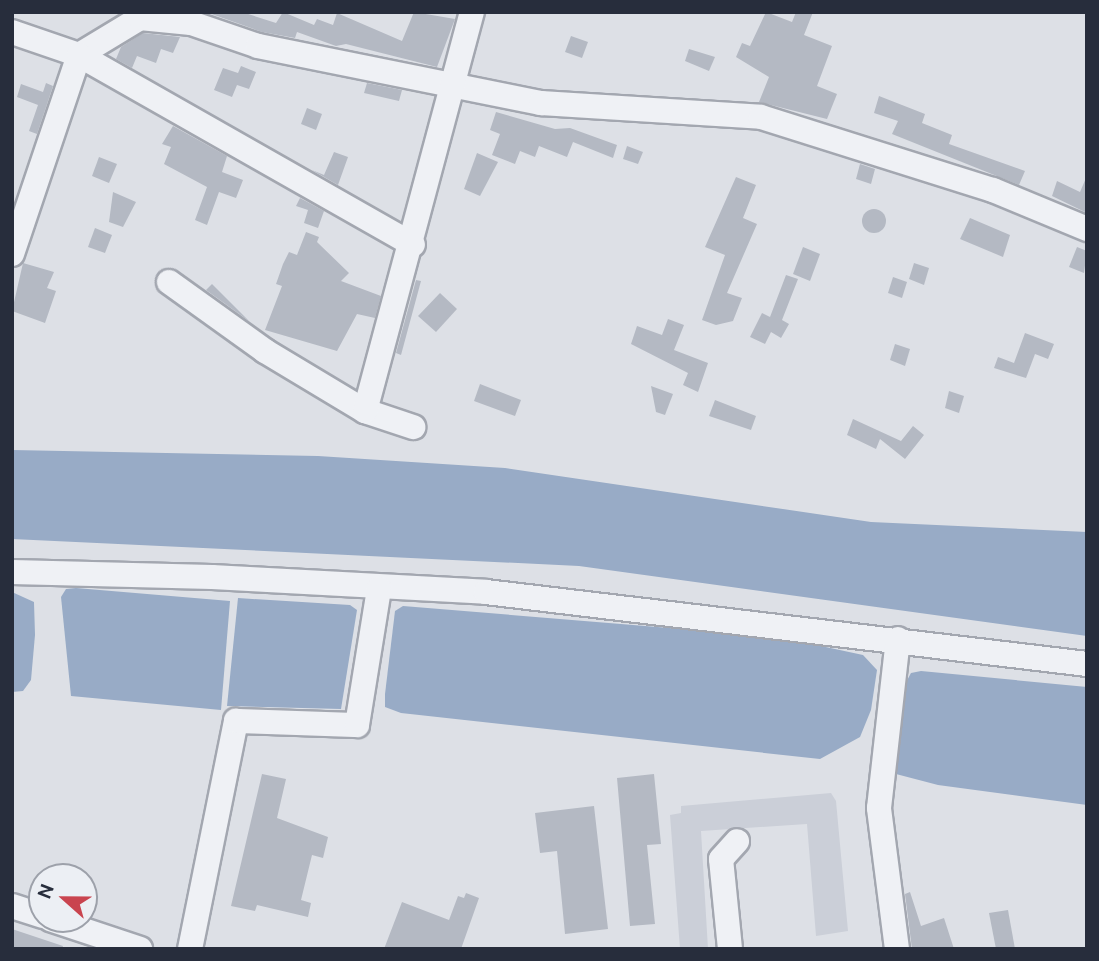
<!DOCTYPE html>
<html>
<head>
<meta charset="utf-8">
<style>
	body { margin:0 }
	#map { position:relative; width:1099px; height:961px; overflow:hidden; background:#dde0e6; font-family:Ubuntu,sans-serif }
	div>[style] { position:absolute }
	[style*='--x'] { left:calc(var(--x)*1px); top:calc(var(--y)*1px); width:calc(var(--w)*1px); rotate:calc(var(--a)*1deg) }
	.built>* { inset:0; background:#cbcfd8 }
	.water>* { inset:0; background:#98abc6 }
	.building>* { inset:0; background:#b4b9c3 }
	.round { border-radius:50% }
	.roads { filter:drop-shadow(2px 0 #a3a7b0) drop-shadow(-2px 0 #a3a7b0) drop-shadow(0 2px #a3a7b0) drop-shadow(0 -2px #a3a7b0) }
	.minor>* { height:24px; margin:-12px; padding:0 12px; transform-origin:12px; border-radius:12px; background:#eff1f5 }
	span { translate:-50% -50%; white-space:nowrap; text-align:center; line-height:1.15; -webkit-text-stroke:7px #eceff4; paint-order:stroke }
	.frame { position:absolute; inset:0; border:14px solid #272d3c; pointer-events:none }
	.north { position:absolute; left:28px; top:863px; width:70px; height:70px; box-sizing:border-box; background:#eceff4; border:2px solid #9da1aa; border-radius:50%; rotate:291deg; font-size:19px; font-weight:700; line-height:28px; text-align:center; color:#272d3c }
	.north::after { content:''; display:block; margin:auto; width:24px; height:32px; background:#c9444f; clip-path:polygon(50% 0,100% 100%,50% 72%,0 100%) }
</style>
</head>
<body>
<div id="map">
	<div class="built">
		<div style="clip-path:polygon(831px 793px,836px 801px,848px 931px,816px 936px,807px 824px,701px 831px,708px 949px,680px 949px,670px 815px,681px 813px,681px 806px)"></div>
	</div>
	<div class="water">
		<div style="clip-path:polygon(12px 450px,318px 456px,505px 468px,871px 522px,1087px 532px,1087px 636px,579px 566px,12px 539px)"></div>
		<div style="clip-path:polygon(76px 588px,230px 601px,221px 710px,71px 696px,61px 597px,66px 589px)"></div>
		<div style="clip-path:polygon(12px 592px,34px 602px,35px 635px,31px 680px,23px 691px,12px 692px)"></div>
		<div style="clip-path:polygon(238px 598px,350px 605px,357px 610px,341px 709px,227px 706px)"></div>
		<div style="clip-path:polygon(403px 606px,779px 637px,863px 655px,877px 670px,871px 710px,860px 737px,820px 759px,401px 713px,385px 707px,385px 694px,395px 611px)"></div>
		<div style="clip-path:polygon(921px 671px,1087px 687px,1087px 805px,938px 785px,896px 774px,903px 688px,911px 673px)"></div>
	</div>
	<div class="building">
		<div style="clip-path:polygon(206px 12px,242px 12px,276px 23px,283px 12px,314px 25px,317px 19px,333px 25px,337px 13px,402px 41px,414px 12px,455px 19px,437px 67px,346px 44px,336px 46px,297px 32px,295px 38px,262px 32px)"></div>
		<div style="clip-path:polygon(766px 12px,792px 22px,796px 12px,813px 12px,804px 35px,832px 46px,817px 86px,837px 94px,827px 119px,759px 102px,769px 77px,736px 57px,742px 43px,750px 46px)"></div>
		<div style="clip-path:polygon(143px 33px,180px 37px,173px 53px,161px 49px,156px 63px,137px 56px,132px 68px,116px 59px,121px 47px)"></div>
		<div style="clip-path:polygon(571px 36px,588px 42px,582px 58px,565px 52px)"></div>
		<div style="clip-path:polygon(689px 49px,715px 57px,709px 71px,685px 61px)"></div>
		<div style="clip-path:polygon(241px 66px,256px 72px,249px 89px,237px 85px,232px 97px,214px 90px,223px 68px,238px 73px)"></div>
		<div style="clip-path:polygon(46px 83px,53px 86px,37px 134px,29px 131px,38px 105px,17px 97px,21px 84px,43px 92px)"></div>
		<div style="clip-path:polygon(367px 83px,402px 90px,399px 101px,364px 93px)"></div>
		<div style="clip-path:polygon(879px 96px,925px 114px,922px 123px,952px 135px,949px 144px,1025px 171px,1019px 185px,892px 134px,898px 121px,874px 113px)"></div>
		<div style="clip-path:polygon(307px 108px,322px 114px,316px 130px,301px 124px)"></div>
		<div style="clip-path:polygon(496px 112px,555px 129px,570px 128px,617px 145px,613px 158px,573px 142px,567px 157px,539px 146px,535px 157px,520px 151px,515px 164px,492px 155px,500px 134px,490px 130px)"></div>
		<div style="clip-path:polygon(173px 126px,227px 156px,222px 172px,243px 180px,236px 198px,219px 192px,207px 225px,195px 220px,207px 187px,164px 164px,171px 147px,162px 144px)"></div>
		<div style="clip-path:polygon(627px 146px,643px 152px,638px 164px,623px 159px)"></div>
		<div style="clip-path:polygon(334px 152px,348px 157px,338px 185px,312px 170px,324px 175px)"></div>
		<div style="clip-path:polygon(477px 153px,498px 162px,480px 196px,464px 189px)"></div>
		<div style="clip-path:polygon(99px 157px,117px 164px,109px 183px,92px 176px)"></div>
		<div style="clip-path:polygon(860px 164px,875px 169px,871px 184px,856px 179px)"></div>
		<div style="clip-path:polygon(736px 177px,756px 185px,743px 218px,757px 224px,727px 293px,742px 298px,733px 321px,716px 325px,702px 320px,725px 255px,705px 247px)"></div>
		<div style="clip-path:polygon(1086px 178px,1087px 213px,1052px 196px,1057px 181px,1080px 192px)"></div>
		<div style="clip-path:polygon(113px 192px,136px 202px,123px 227px,109px 222px)"></div>
		<div style="clip-path:polygon(300px 198px,324px 211px,318px 228px,304px 223px,308px 210px,296px 206px)"></div>
		<div class="round" style="left:862px;top:209px;width:24px;height:24px"></div>
		<div style="clip-path:polygon(970px 218px,1010px 235px,1003px 257px,960px 239px)"></div>
		<div style="clip-path:polygon(95px 228px,112px 235px,105px 253px,88px 247px)"></div>
		<div style="clip-path:polygon(306px 232px,319px 237px,317px 242px,349px 273px,341px 281px,381px 296px,375px 318px,357px 314px,337px 351px,265px 330px,282px 286px,276px 284px,283px 264px,289px 252px,297px 255px)"></div>
		<div style="clip-path:polygon(803px 247px,820px 254px,810px 281px,793px 274px)"></div>
		<div style="clip-path:polygon(1077px 247px,1087px 251px,1084px 273px,1069px 267px)"></div>
		<div style="clip-path:polygon(23px 263px,54px 272px,47px 288px,56px 291px,45px 323px,12px 311px)"></div>
		<div style="clip-path:polygon(914px 263px,929px 268px,924px 285px,909px 279px)"></div>
		<div style="clip-path:polygon(786px 275px,798px 279px,782px 320px,789px 324px,781px 338px,771px 332px,765px 344px,750px 337px,762px 313px,770px 317px)"></div>
		<div style="clip-path:polygon(893px 277px,907px 282px,902px 298px,888px 293px)"></div>
		<div style="clip-path:polygon(416px 280px,421px 281px,401px 355px,396px 353px)"></div>
		<div style="clip-path:polygon(212px 284px,249px 321px,206px 290px)"></div>
		<div style="clip-path:polygon(440px 293px,457px 309px,436px 332px,418px 316px)"></div>
		<div style="clip-path:polygon(668px 319px,684px 325px,674px 350px,708px 363px,698px 392px,683px 385px,688px 373px,631px 344px,637px 326px,662px 335px)"></div>
		<div style="clip-path:polygon(1025px 333px,1054px 344px,1048px 359px,1035px 354px,1026px 378px,994px 368px,998px 357px,1014px 363px)"></div>
		<div style="clip-path:polygon(895px 344px,910px 349px,905px 366px,890px 360px)"></div>
		<div style="clip-path:polygon(480px 384px,521px 400px,515px 416px,474px 401px)"></div>
		<div style="clip-path:polygon(651px 386px,673px 394px,665px 415px,656px 412px)"></div>
		<div style="clip-path:polygon(949px 391px,964px 396px,959px 413px,945px 408px)"></div>
		<div style="clip-path:polygon(715px 400px,756px 416px,751px 430px,709px 416px)"></div>
		<div style="clip-path:polygon(853px 419px,901px 441px,913px 426px,924px 435px,905px 459px,880px 439px,876px 449px,847px 435px)"></div>
		<div style="clip-path:polygon(262px 774px,286px 779px,277px 818px,328px 837px,323px 858px,312px 855px,301px 900px,311px 903px,308px 917px,257px 905px,255px 911px,231px 906px)"></div>
		<div style="clip-path:polygon(654px 774px,661px 844px,647px 845px,655px 924px,630px 926px,617px 778px)"></div>
		<div style="clip-path:polygon(594px 806px,608px 929px,565px 934px,557px 851px,540px 853px,535px 813px)"></div>
		<div style="clip-path:polygon(910px 892px,921px 926px,944px 918px,954px 949px,912px 949px,905px 894px)"></div>
		<div style="clip-path:polygon(466px 893px,479px 898px,461px 949px,384px 949px,402px 902px,449px 920px,458px 896px,464px 898px)"></div>
		<div style="clip-path:polygon(1008px 910px,1015px 949px,996px 949px,989px 913px)"></div>
		<div style="clip-path:polygon(12px 929px,63px 946px,62px 949px,12px 949px)"></div>
	</div>
	<div class="roads">
		<div class="minor">
			<div style="--x:12;--y:32;--w:71;--a:18.9"></div>
			<div style="--x:79;--y:55;--w:71;--a:-31.2"></div>
			<div style="--x:140;--y:18;--w:51;--a:5.6"></div>
			<div style="--x:191;--y:23;--w:71;--a:18.9"></div>
			<div style="--x:258;--y:46;--w:289;--a:11.4"></div>
			<div style="--x:541;--y:103;--w:220;--a:3.6"></div>
			<div style="--x:761;--y:117;--w:243;--a:17.5"></div>
			<div style="--x:993;--y:190;--w:102;--a:22.5"></div>
			<div style="--x:12;--y:254;--w:210;--a:-71.4"></div>
			<div style="--x:79;--y:55;--w:384;--a:29.6"></div>
			<div style="--x:169;--y:282;--w:118;--a:35.7"></div>
			<div style="--x:265;--y:351;--w:117;--a:31"></div>
			<div style="--x:365;--y:411;--w:51;--a:18.4"></div>
			<div style="--x:365;--y:411;--w:413;--a:-75"></div>
			<div style="--x:12;--y:572;--w:200;--a:1.4"></div>
			<div style="--x:212;--y:577;--w:274;--a:3.1"></div>
			<div style="--x:486;--y:592;--w:605;--a:6.83"></div>
			<div style="--x:12;--y:906;--w:32;--a:18"></div>
			<div style="--x:50;--y:919;--w:95;--a:18.4"></div>
			<div style="--x:190;--y:949;--w:233;--a:-78.6"></div>
			<div style="--x:236;--y:721;--w:121;--a:1.9"></div>
			<div style="--x:357;--y:725;--w:138;--a:-80.8"></div>
			<div style="--x:730;--y:949;--w:90;--a:-95.7"></div>
			<div style="--x:721;--y:859;--w:24;--a:-48"></div>
			<div style="--x:897;--y:949;--w:142;--a:-97.3"></div>
			<div style="--x:879;--y:808;--w:170;--a:-83.6"></div>
		</div>
	</div>
	<div class="frame"></div>
	<div class="north">N</div>
</div>
</body>
</html>
